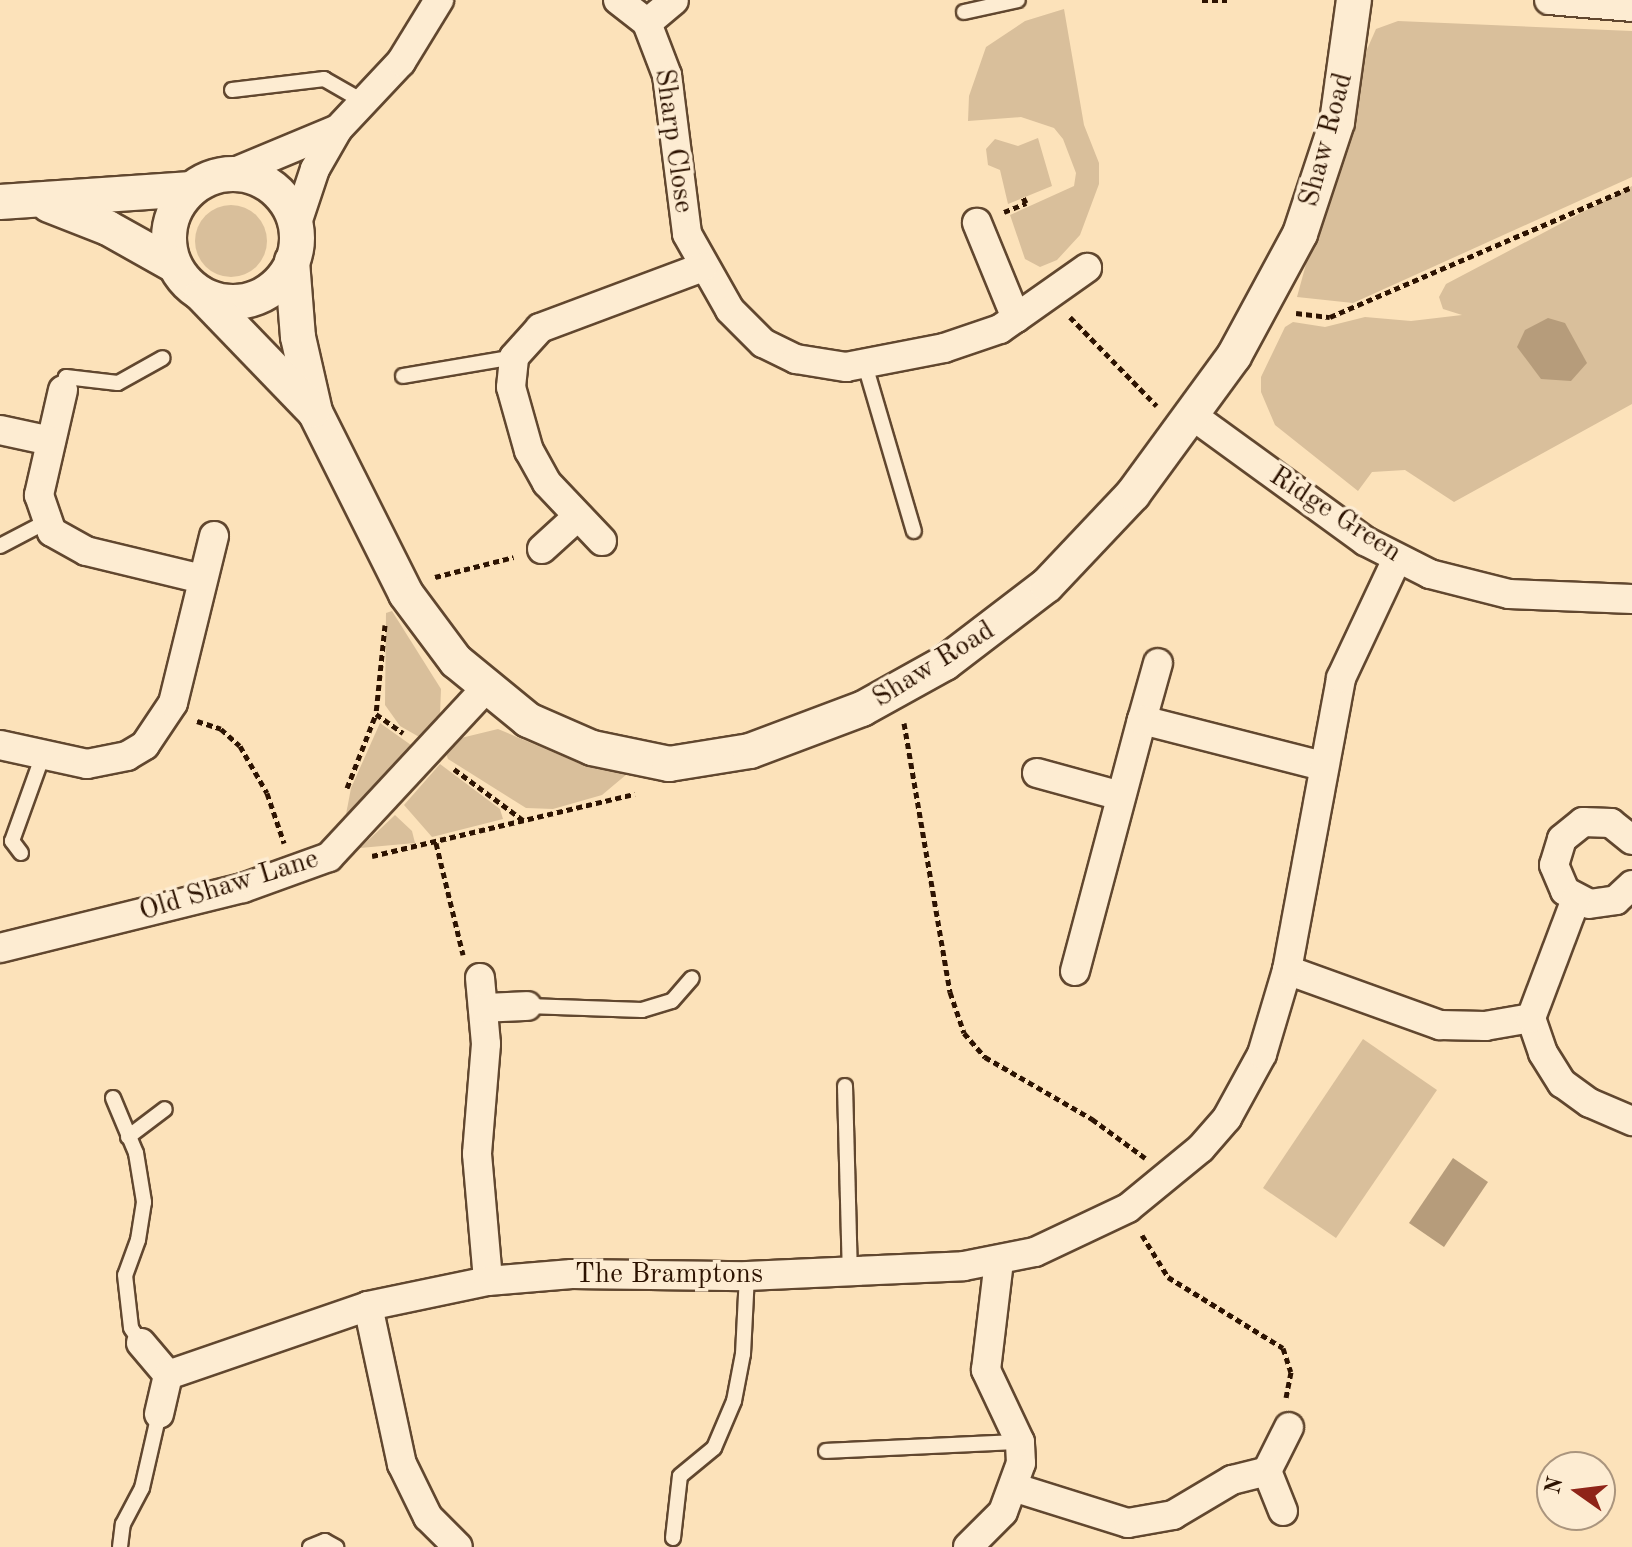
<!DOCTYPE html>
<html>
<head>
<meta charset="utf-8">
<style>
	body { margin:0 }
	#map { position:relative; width:1632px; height:1547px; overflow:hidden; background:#fce2ba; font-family:"Old Standard TT",serif }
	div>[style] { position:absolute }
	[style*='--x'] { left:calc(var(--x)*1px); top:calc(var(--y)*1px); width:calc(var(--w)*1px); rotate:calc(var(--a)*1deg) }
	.green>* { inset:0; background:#d9bf9b }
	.round { border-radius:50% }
	.water>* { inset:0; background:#b69c7b }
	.path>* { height:5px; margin-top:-2.5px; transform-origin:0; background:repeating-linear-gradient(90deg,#2d1301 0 6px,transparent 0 10px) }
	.roads { filter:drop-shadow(2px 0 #61472f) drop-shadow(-2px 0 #61472f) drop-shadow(0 2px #61472f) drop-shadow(0 -2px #61472f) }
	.service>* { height:14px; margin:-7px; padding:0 7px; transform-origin:7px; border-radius:7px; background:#fdecd2 }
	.minor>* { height:28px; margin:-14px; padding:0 14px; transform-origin:14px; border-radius:14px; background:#fdecd2 }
	.tertiary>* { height:34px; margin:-17px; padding:0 17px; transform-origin:17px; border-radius:17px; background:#fdecd2 }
	.tertiary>.ring { margin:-17px; padding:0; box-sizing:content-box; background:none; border:34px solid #fdecd2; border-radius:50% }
	span { translate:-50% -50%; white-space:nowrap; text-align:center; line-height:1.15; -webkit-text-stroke:7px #fdecd2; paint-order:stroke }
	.street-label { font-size:28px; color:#2d1301 }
	.north { position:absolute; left:1536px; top:1451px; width:80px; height:80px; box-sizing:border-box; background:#fdecd2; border:2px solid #aa957e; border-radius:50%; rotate:284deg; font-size:22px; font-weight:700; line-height:32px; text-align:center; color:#2d1301 }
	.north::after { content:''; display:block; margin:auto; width:28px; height:36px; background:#8f2418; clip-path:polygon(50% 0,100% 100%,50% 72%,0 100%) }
</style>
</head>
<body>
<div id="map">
	<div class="green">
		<div style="clip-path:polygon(1064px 9px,1084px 125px,1099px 163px,1099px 184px,1080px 235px,1057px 260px,1040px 267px,1025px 259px,1010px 215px,1074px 186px,1076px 173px,1063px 139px,1054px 128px,1021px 117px,968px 121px,969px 96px,986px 47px,1025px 21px)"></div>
		<div style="clip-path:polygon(1398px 21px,1632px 31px,1632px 177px,1353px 303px,1297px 297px,1361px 63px,1376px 29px)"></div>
		<div style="clip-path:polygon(1038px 138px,1052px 186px,1008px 204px,1000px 170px,988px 165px,986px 149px,995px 139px,1018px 146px)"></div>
		<div style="clip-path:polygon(1632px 186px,1632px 404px,1454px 502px,1405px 470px,1372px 472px,1358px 491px,1275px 425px,1261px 392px,1261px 377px,1285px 327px,1293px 322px,1325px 327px,1365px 317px,1411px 321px,1462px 315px,1443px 309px,1439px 297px,1446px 284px)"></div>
		<div class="round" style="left:195px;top:205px;width:72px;height:72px"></div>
		<div style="clip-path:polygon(392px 611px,441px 689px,440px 715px,421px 738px,400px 726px,385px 705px,386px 613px)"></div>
		<div style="clip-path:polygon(380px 723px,411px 745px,411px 751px,344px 825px,351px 788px)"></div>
		<div style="clip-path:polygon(498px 729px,583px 765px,627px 774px,602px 795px,553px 809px,526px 808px,448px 759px,446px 753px,461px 738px)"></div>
		<div style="clip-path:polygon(440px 764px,500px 809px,503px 819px,432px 837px,404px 805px)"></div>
		<div style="clip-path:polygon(395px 815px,412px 831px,415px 843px,360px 848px)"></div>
		<div style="clip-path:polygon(1363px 1039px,1437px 1090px,1336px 1238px,1263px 1188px)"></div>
	</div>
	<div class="water">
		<div style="clip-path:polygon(1548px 318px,1565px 323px,1587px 363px,1571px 381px,1541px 379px,1517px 347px,1525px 330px)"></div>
		<div style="clip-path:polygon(1453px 1158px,1488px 1182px,1444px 1247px,1409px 1223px)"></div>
	</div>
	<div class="path">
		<div style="--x:1202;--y:0;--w:25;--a:0"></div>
		<div style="--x:1004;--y:212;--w:24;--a:-22"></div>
		<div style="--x:1026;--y:203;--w:7;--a:-117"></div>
		<div style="--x:1296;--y:313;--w:34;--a:7"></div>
		<div style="--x:1330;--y:317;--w:329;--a:-23.3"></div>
		<div style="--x:1070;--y:317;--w:124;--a:45.7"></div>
		<div style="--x:435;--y:577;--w:81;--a:-14.2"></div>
		<div style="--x:385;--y:625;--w:89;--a:95.8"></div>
		<div style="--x:376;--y:714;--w:33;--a:35"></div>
		<div style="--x:197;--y:721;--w:25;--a:18"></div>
		<div style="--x:221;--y:729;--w:25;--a:42"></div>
		<div style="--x:240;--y:746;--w:54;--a:60.1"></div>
		<div style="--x:267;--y:793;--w:53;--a:71.2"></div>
		<div style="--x:904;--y:723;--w:273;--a:80.3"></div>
		<div style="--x:950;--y:992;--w:43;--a:71.1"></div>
		<div style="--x:964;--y:1033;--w:32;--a:49"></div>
		<div style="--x:985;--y:1057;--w:124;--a:30.1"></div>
		<div style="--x:1092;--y:1119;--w:66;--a:36.3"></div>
		<div style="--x:454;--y:769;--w:86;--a:36.5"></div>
		<div style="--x:347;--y:788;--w:79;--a:-68.6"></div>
		<div style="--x:436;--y:843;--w:115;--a:76.4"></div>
		<div style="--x:372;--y:856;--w:270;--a:-13.3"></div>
		<div style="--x:1142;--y:1235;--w:49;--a:58.2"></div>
		<div style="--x:1168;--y:1277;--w:135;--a:31.7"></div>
		<div style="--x:1283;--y:1348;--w:25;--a:72"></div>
		<div style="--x:1291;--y:1372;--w:26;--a:101"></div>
	</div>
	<div class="roads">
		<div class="service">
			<div style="--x:964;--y:12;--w:55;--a:-12.5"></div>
			<div style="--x:232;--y:90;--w:93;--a:-6.8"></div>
			<div style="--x:324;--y:79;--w:46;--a:29.9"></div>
			<div style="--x:865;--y:365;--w:173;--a:73.6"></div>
			<div style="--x:403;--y:376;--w:113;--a:-9.7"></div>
			<div style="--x:63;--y:390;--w:13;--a:-77"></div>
			<div style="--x:66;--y:377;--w:52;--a:6.6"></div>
			<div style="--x:118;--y:383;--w:51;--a:-29.1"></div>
			<div style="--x:0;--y:546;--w:52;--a:-27.6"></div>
			<div style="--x:21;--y:853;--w:15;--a:-127"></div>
			<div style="--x:12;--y:841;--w:91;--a:-70.2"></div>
			<div style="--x:527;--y:1006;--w:115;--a:2"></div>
			<div style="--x:642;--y:1010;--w:31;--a:-17"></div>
			<div style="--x:672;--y:1001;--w:30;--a:-49"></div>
			<div style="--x:845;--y:1086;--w:187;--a:88.5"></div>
			<div style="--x:113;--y:1098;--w:60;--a:67.3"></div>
			<div style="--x:136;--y:1153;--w:50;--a:80.7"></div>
			<div style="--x:144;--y:1202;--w:38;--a:99"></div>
			<div style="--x:138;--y:1240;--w:37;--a:110"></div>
			<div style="--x:125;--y:1275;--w:53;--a:83.5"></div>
			<div style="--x:131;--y:1328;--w:18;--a:56"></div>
			<div style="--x:128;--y:1137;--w:46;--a:-37.1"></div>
			<div style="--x:826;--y:1451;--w:194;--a:-2.7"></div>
			<div style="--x:673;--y:1538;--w:62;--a:-83.6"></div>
			<div style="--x:680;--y:1476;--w:44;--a:-39.5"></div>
			<div style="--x:714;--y:1448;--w:51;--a:-66.9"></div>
			<div style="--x:734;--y:1401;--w:48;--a:-79.2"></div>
			<div style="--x:743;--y:1354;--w:78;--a:-87.1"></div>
			<div style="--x:120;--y:1547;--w:23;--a:-83"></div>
			<div style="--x:123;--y:1524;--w:41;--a:-62.2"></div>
			<div style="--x:142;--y:1488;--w:76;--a:-77.1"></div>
			<div style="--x:310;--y:1547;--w:16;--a:-22"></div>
			<div style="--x:325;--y:1541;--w:13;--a:29"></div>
		</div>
		<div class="minor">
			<div style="--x:618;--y:0;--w:37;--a:38"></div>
			<div style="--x:647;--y:23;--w:56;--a:69"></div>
			<div style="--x:667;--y:75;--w:160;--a:82.8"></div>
			<div style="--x:687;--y:234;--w:87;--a:60.5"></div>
			<div style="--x:730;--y:310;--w:47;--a:45"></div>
			<div style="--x:763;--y:343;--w:37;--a:26"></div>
			<div style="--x:796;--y:359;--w:51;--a:9.1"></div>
			<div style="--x:846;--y:367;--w:100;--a:-11"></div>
			<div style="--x:944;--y:348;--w:59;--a:-18.7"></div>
			<div style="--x:1000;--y:329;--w:19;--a:-35"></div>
			<div style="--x:1016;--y:318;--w:103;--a:-112.3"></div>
			<div style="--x:1549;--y:0;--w:83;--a:4.8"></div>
			<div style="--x:647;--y:23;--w:35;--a:-40"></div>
			<div style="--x:230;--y:174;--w:117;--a:-22.6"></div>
			<div style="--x:338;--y:129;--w:92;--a:-46.8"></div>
			<div style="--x:401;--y:62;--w:73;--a:-58.5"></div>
			<div style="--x:295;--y:229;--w:63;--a:-71.6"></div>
			<div style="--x:315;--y:169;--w:46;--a:-60.1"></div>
			<div style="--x:1016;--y:318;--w:87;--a:-35.2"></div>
			<div style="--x:63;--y:390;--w:108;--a:102.9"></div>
			<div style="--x:39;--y:495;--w:39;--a:71"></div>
			<div style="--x:52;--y:532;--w:39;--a:29"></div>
			<div style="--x:86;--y:551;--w:120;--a:13.5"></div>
			<div style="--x:1193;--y:416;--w:213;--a:36"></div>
			<div style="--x:1365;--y:541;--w:73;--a:26.9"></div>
			<div style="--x:1430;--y:574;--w:81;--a:14.2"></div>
			<div style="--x:1509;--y:594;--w:123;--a:2.3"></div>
			<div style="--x:0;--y:430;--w:52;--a:12.2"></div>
			<div style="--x:602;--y:541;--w:80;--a:-133.5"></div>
			<div style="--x:547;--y:483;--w:37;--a:-119"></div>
			<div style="--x:529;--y:451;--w:66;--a:-105.7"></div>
			<div style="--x:511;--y:387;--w:30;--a:-84"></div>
			<div style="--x:514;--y:357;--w:39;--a:-48"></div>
			<div style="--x:540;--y:328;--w:174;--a:-20.5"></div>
			<div style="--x:542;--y:549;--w:47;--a:-42.4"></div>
			<div style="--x:1142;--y:720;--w:59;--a:-74.3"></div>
			<div style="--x:0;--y:745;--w:89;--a:12.3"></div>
			<div style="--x:87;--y:764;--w:41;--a:-11.3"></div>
			<div style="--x:127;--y:756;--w:21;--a:-31"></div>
			<div style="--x:145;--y:745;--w:50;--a:-56.3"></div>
			<div style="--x:173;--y:703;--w:172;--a:-76.2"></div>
			<div style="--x:1037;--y:773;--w:87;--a:15.3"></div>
			<div style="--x:1632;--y:840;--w:27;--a:-141"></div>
			<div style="--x:1611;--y:823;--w:28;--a:-178"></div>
			<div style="--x:1583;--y:822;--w:27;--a:141"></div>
			<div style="--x:1562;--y:839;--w:27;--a:107"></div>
			<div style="--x:1554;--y:865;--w:28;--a:67"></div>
			<div style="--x:1565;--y:891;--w:27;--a:28"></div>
			<div style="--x:1589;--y:904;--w:27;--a:-8"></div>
			<div style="--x:1616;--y:900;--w:22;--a:-43"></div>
			<div style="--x:0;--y:948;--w:250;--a:-13.9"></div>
			<div style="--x:243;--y:888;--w:91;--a:-19.8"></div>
			<div style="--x:329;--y:857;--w:229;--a:-47.1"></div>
			<div style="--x:1287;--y:970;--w:163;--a:19.8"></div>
			<div style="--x:1440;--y:1025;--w:45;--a:1.3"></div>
			<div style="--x:1485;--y:1026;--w:47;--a:-9.9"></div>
			<div style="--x:1531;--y:1018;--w:37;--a:71"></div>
			<div style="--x:1543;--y:1053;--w:36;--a:58"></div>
			<div style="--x:1562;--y:1083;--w:34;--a:36"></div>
			<div style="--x:1590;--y:1103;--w:46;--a:23.2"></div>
			<div style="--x:1075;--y:971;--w:260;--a:-75.1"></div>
			<div style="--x:1142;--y:720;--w:187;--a:14.3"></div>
			<div style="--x:480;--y:978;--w:66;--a:84.8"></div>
			<div style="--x:486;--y:1044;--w:110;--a:94.7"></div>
			<div style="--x:477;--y:1154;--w:127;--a:85"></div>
			<div style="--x:483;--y:1008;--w:44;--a:-2.6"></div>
			<div style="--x:1531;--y:1018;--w:127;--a:-69.3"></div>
			<div style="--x:368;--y:1306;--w:162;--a:77.9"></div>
			<div style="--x:402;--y:1464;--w:59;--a:63.9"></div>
			<div style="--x:428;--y:1517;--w:42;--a:45"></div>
			<div style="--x:141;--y:1343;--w:42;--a:49.8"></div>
			<div style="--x:168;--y:1375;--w:212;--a:-19"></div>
			<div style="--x:368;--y:1306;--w:123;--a:-11.8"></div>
			<div style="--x:488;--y:1281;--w:84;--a:-4.8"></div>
			<div style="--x:572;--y:1274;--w:175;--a:0.7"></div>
			<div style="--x:747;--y:1276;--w:217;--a:-2.6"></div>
			<div style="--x:964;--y:1266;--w:72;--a:-11.2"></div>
			<div style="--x:1035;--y:1252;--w:103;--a:-25.3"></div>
			<div style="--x:1128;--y:1208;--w:94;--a:-39.4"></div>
			<div style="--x:1201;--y:1148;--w:40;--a:-49"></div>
			<div style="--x:1227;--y:1118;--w:73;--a:-61.3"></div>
			<div style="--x:1262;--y:1054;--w:88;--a:-73.4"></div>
			<div style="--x:1287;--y:970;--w:297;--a:-79.5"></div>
			<div style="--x:1341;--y:678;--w:132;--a:-64.8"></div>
			<div style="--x:159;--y:1414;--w:40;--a:-77"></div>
			<div style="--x:1267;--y:1471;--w:49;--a:-63.4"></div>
			<div style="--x:1016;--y:1488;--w:117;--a:17.4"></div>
			<div style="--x:1128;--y:1523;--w:46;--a:-10.1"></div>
			<div style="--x:1173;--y:1515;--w:69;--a:-30.7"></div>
			<div style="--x:1232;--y:1480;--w:36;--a:-14"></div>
			<div style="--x:1267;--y:1471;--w:43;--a:68.2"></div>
			<div style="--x:968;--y:1547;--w:49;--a:-45"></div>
			<div style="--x:1003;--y:1512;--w:52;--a:-69.8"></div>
			<div style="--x:1021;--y:1463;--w:21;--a:-93"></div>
			<div style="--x:1020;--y:1442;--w:80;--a:-115.3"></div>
			<div style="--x:986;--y:1370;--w:110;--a:-83.2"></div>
		</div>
		<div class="tertiary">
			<div class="ring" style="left:169px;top:174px;width:94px;height:94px"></div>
			<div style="--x:0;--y:202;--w:192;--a:-3.9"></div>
			<div style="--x:49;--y:205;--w:63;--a:21.3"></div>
			<div style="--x:108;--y:228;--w:76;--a:29.3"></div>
			<div style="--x:292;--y:261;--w:76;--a:85.5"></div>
			<div style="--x:298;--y:337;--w:77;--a:77.2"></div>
			<div style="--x:315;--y:412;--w:203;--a:63.4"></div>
			<div style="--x:406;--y:594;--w:84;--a:53.3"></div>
			<div style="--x:456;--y:661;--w:93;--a:39.3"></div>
			<div style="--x:528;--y:720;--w:70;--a:23.6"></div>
			<div style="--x:592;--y:748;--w:79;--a:11.7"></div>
			<div style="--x:669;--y:764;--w:82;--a:-9.1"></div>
			<div style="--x:750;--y:751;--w:120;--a:-20.6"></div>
			<div style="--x:862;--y:709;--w:95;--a:-29"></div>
			<div style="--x:945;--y:663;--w:128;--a:-37.4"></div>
			<div style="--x:1047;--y:585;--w:125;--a:-46.6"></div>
			<div style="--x:1133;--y:494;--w:171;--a:-53.8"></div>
			<div style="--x:1234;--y:356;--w:139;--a:-61.6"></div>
			<div style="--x:1300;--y:234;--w:118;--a:-71.7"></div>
			<div style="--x:1337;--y:122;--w:123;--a:-82.1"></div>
			<div style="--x:202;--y:295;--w:160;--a:46"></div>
		</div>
	</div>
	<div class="street-label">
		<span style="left:1327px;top:140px;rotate:-75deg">Shaw Road</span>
		<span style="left:673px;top:141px;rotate:82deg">Sharp Close</span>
		<span style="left:1335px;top:515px;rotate:33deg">Ridge Green</span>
		<span style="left:934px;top:665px;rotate:-32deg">Shaw Road</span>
		<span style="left:229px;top:886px;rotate:-17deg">Old Shaw Lane</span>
		<span style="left:669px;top:1275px">The Bramptons</span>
	</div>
	<div class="north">N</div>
</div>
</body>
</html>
